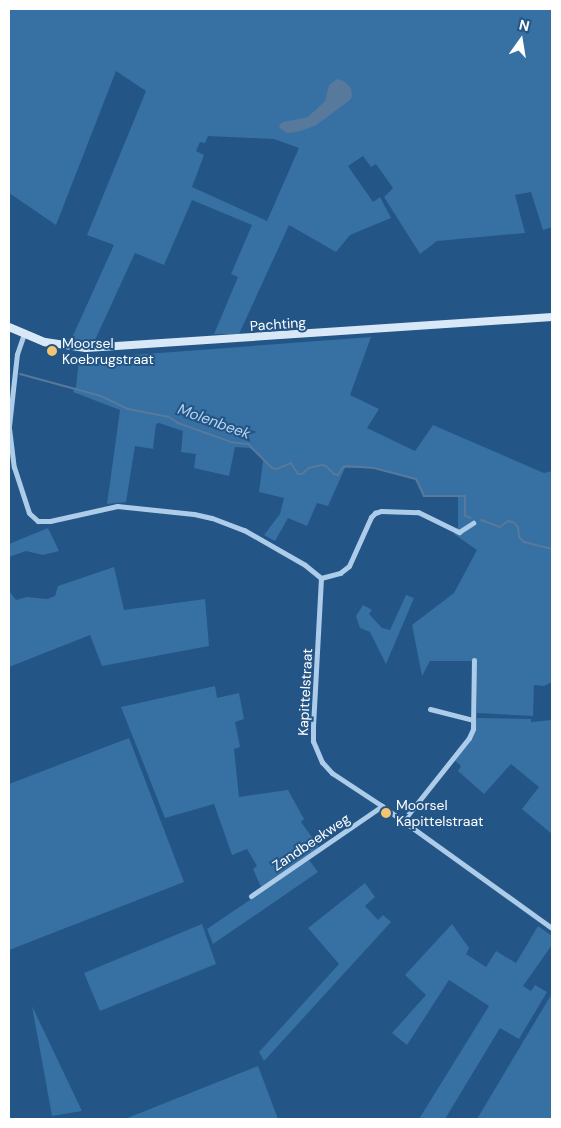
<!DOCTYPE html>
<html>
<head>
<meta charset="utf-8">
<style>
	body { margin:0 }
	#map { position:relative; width:561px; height:1128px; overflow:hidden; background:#235586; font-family:"DM Sans",sans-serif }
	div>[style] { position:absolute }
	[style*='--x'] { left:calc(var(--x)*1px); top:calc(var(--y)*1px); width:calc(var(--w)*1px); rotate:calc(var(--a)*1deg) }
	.green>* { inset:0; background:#3770a3 }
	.water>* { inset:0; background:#57799b }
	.stream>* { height:2px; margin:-1px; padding:0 1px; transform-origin:1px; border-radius:1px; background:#57799b }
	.street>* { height:5px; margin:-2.5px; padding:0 2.5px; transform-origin:2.5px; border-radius:2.5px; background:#adcce9 }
	.secondary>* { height:8px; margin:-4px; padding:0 4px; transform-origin:4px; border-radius:4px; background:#d8e8f7 }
	.dots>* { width:14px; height:14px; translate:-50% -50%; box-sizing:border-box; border:2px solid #235586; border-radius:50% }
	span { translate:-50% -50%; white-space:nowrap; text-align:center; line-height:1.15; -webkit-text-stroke:4px #235586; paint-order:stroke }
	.street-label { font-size:14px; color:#fff }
	.poi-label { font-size:14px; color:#fff }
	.left { translate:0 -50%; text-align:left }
	.water-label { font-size:15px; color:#b9d6f0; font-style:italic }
	.frame { position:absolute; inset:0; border:10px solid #fff; pointer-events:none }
	.north { position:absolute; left:496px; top:15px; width:50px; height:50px; -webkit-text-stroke:4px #235586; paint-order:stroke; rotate:13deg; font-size:14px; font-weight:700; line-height:20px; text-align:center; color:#fff }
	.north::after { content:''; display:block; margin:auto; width:18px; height:22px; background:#fff; clip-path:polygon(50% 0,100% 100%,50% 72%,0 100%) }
</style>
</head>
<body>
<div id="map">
	<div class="green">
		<div style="clip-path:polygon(evenodd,9px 9px,552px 9px,552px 227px,543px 230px,531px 192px,515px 195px,525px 233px,437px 241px,420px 254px,384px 197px,393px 188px,376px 164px,371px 167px,363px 156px,348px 166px,373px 202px,380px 197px,391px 218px,350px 235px,336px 252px,289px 225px,239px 334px,214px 334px,238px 277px,231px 274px,252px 225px,192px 200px,164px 265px,135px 253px,95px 340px,71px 340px,114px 245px,87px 235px,146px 91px,116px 71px,56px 225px,9px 193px,9px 9px,208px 136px,274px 139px,299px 148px,267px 221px,192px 187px,204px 155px,196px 151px,200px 142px,205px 143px,208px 136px)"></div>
		<div style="clip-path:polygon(371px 337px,350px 395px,379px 409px,367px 428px,415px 451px,433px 425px,544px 473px,552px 471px,552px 682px,544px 686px,534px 685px,533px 716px,477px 713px,476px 661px,430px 661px,422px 676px,412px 625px,454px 593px,477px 550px,454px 534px,458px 527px,458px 496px,424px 496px,416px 479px,374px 468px,345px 468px,328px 506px,317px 503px,307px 526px,288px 518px,275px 541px,264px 535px,280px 514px,284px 498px,259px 492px,263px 461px,261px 458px,250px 448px,235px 447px,229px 476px,194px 468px,196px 454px,181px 452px,183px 431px,159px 423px,156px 424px,153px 449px,135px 446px,126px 502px,107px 504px,120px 410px,73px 392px,76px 387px,79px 359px)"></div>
		<div style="clip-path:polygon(48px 528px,59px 551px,43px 555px,26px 551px,9px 557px,9px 544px)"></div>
		<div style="clip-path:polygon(114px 567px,124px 610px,205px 599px,209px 646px,102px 666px,90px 635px,9px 667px,9px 591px,16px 600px,27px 597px,47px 599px,55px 596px,58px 586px)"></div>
		<div style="clip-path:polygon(406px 595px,414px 598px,386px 664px,370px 632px,360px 628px,356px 616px,363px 605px,372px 610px,369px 614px,382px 628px,390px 630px)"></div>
		<div style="clip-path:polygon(215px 686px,217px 698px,239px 693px,244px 719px,235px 722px,240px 747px,234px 749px,239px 797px,288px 790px,304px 819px,301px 822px,319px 847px,261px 887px,253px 869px,257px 866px,247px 849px,232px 855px,214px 804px,165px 818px,121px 707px)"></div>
		<div style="clip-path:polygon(477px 718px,531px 719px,531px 722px,552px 720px,552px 834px,522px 809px,539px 787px,511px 764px,484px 794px,458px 771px,461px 766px,454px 760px,472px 738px)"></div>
		<div style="clip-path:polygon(129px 738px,184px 882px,9px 950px,9px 784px)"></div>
		<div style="clip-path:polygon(309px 860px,318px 872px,213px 944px,207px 929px)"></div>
		<div style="clip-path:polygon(365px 883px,375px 897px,365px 906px,378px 920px,383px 915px,391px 922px,264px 1061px,259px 1052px,339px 964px,308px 928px)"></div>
		<div style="clip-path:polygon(202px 924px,216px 964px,100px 1011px,84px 973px)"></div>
		<div style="clip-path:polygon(452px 924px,469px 948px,466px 954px,486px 967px,496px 951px,516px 963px,538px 926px,552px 936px,552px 945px,523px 986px,531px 991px,535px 985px,547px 992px,519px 1039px,500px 1028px,445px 1119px,419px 1119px,489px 1006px,449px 980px,407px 1045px,392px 1033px,426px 995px,405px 975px)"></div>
		<div style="clip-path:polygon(552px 994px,552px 1119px,477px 1119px,551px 995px)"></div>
		<div style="clip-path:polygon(32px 1006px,82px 1111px,52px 1116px)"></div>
		<div style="clip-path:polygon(258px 1066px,278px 1119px,125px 1119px)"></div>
	</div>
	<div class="water">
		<div style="clip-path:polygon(337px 79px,344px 81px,351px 88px,352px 97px,350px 100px,315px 126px,297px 132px,287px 133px,280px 128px,279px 125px,283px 122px,308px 117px,325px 101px,329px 85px)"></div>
	</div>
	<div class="stream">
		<div style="--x:20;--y:374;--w:84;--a:15.2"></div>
		<div style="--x:101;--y:396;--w:30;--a:26"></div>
		<div style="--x:128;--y:409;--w:42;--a:11"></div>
		<div style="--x:169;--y:417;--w:11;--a:34"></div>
		<div style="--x:178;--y:423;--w:56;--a:19.7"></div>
		<div style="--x:231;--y:442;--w:17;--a:7"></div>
		<div style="--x:248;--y:444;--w:34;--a:45"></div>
		<div style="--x:272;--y:468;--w:5;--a:11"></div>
		<div style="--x:277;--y:469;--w:15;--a:-23"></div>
		<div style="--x:291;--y:463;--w:13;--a:58"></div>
		<div style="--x:298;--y:474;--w:4;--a:0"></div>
		<div style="--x:302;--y:474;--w:9;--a:-41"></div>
		<div style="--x:309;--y:468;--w:13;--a:-13"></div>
		<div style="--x:322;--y:465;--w:4;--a:14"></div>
		<div style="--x:326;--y:466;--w:11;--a:45"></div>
		<div style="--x:334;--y:474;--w:4;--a:14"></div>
		<div style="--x:338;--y:475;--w:9;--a:-58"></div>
		<div style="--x:343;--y:467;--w:4;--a:-14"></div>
		<div style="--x:347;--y:466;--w:27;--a:4"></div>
		<div style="--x:374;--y:468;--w:43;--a:14.7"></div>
		<div style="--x:416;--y:479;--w:19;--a:65"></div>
		<div style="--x:424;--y:496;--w:41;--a:0"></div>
		<div style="--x:465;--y:496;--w:20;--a:90"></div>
		<div style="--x:465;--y:516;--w:6;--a:18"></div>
		<div style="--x:481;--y:520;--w:20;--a:20"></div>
		<div style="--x:500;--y:527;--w:10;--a:-37"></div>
		<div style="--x:508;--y:521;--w:5;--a:11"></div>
		<div style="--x:513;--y:522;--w:7;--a:45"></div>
		<div style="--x:518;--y:527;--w:10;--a:84"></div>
		<div style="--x:519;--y:537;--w:7;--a:45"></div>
		<div style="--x:524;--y:542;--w:29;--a:14"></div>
	</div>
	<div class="street">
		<div style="--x:9;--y:426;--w:72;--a:-83.7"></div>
		<div style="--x:17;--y:354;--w:21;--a:-71"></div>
		<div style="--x:9;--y:428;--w:39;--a:83"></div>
		<div style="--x:14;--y:467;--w:48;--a:71.9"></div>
		<div style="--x:29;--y:513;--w:12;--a:42"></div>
		<div style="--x:38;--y:521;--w:12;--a:0"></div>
		<div style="--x:50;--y:521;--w:69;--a:-12.6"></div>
		<div style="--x:117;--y:506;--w:77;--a:5.9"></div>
		<div style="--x:194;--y:514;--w:18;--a:13"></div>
		<div style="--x:212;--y:518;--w:34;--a:21"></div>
		<div style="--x:244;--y:530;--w:70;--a:29.8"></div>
		<div style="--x:305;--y:565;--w:21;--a:39"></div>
		<div style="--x:321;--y:578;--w:149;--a:93.1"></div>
		<div style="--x:313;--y:727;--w:14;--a:90"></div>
		<div style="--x:313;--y:741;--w:23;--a:67"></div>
		<div style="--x:322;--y:762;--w:15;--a:48"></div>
		<div style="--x:332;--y:773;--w:60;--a:33.4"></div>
		<div style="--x:382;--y:806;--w:209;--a:35.7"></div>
		<div style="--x:321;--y:578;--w:20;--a:-15"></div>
		<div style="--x:340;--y:573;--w:11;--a:-38"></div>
		<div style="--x:349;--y:566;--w:54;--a:-65.8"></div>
		<div style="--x:371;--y:517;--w:6;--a:-45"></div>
		<div style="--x:375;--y:513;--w:6;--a:-18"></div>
		<div style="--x:381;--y:511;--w:37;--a:2"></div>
		<div style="--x:418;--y:512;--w:46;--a:26"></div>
		<div style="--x:459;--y:532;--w:17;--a:-33"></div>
		<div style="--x:430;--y:709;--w:44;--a:14.3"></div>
		<div style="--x:403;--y:821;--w:106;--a:-51.5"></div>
		<div style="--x:469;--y:738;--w:10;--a:-66"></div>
		<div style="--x:473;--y:729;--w:69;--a:-89.2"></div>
		<div style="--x:251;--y:896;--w:159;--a:-34.5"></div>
	</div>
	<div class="secondary">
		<div style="--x:9;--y:327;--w:39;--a:23"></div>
		<div style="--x:45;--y:342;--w:41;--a:8.3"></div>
		<div style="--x:86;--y:348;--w:467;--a:-3.8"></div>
	</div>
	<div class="dots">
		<div style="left:52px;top:351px;background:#f4c470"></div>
		<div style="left:386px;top:813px;background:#f4c470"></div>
	</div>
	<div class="street-label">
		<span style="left:278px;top:324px;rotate:-4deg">Pachting</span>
		<span style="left:305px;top:692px;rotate:-87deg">Kapittelstraat</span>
		<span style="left:311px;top:842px;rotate:-34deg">Zandbeekweg</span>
	</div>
	<div class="poi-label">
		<span class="left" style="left:62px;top:351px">Moorsel<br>Koebrugstraat</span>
		<span class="left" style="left:396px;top:813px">Moorsel<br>Kapittelstraat</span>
	</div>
	<div class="water-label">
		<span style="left:214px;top:422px;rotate:20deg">Molenbeek</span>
	</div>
	<div class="frame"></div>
	<div class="north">N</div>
</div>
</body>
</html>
